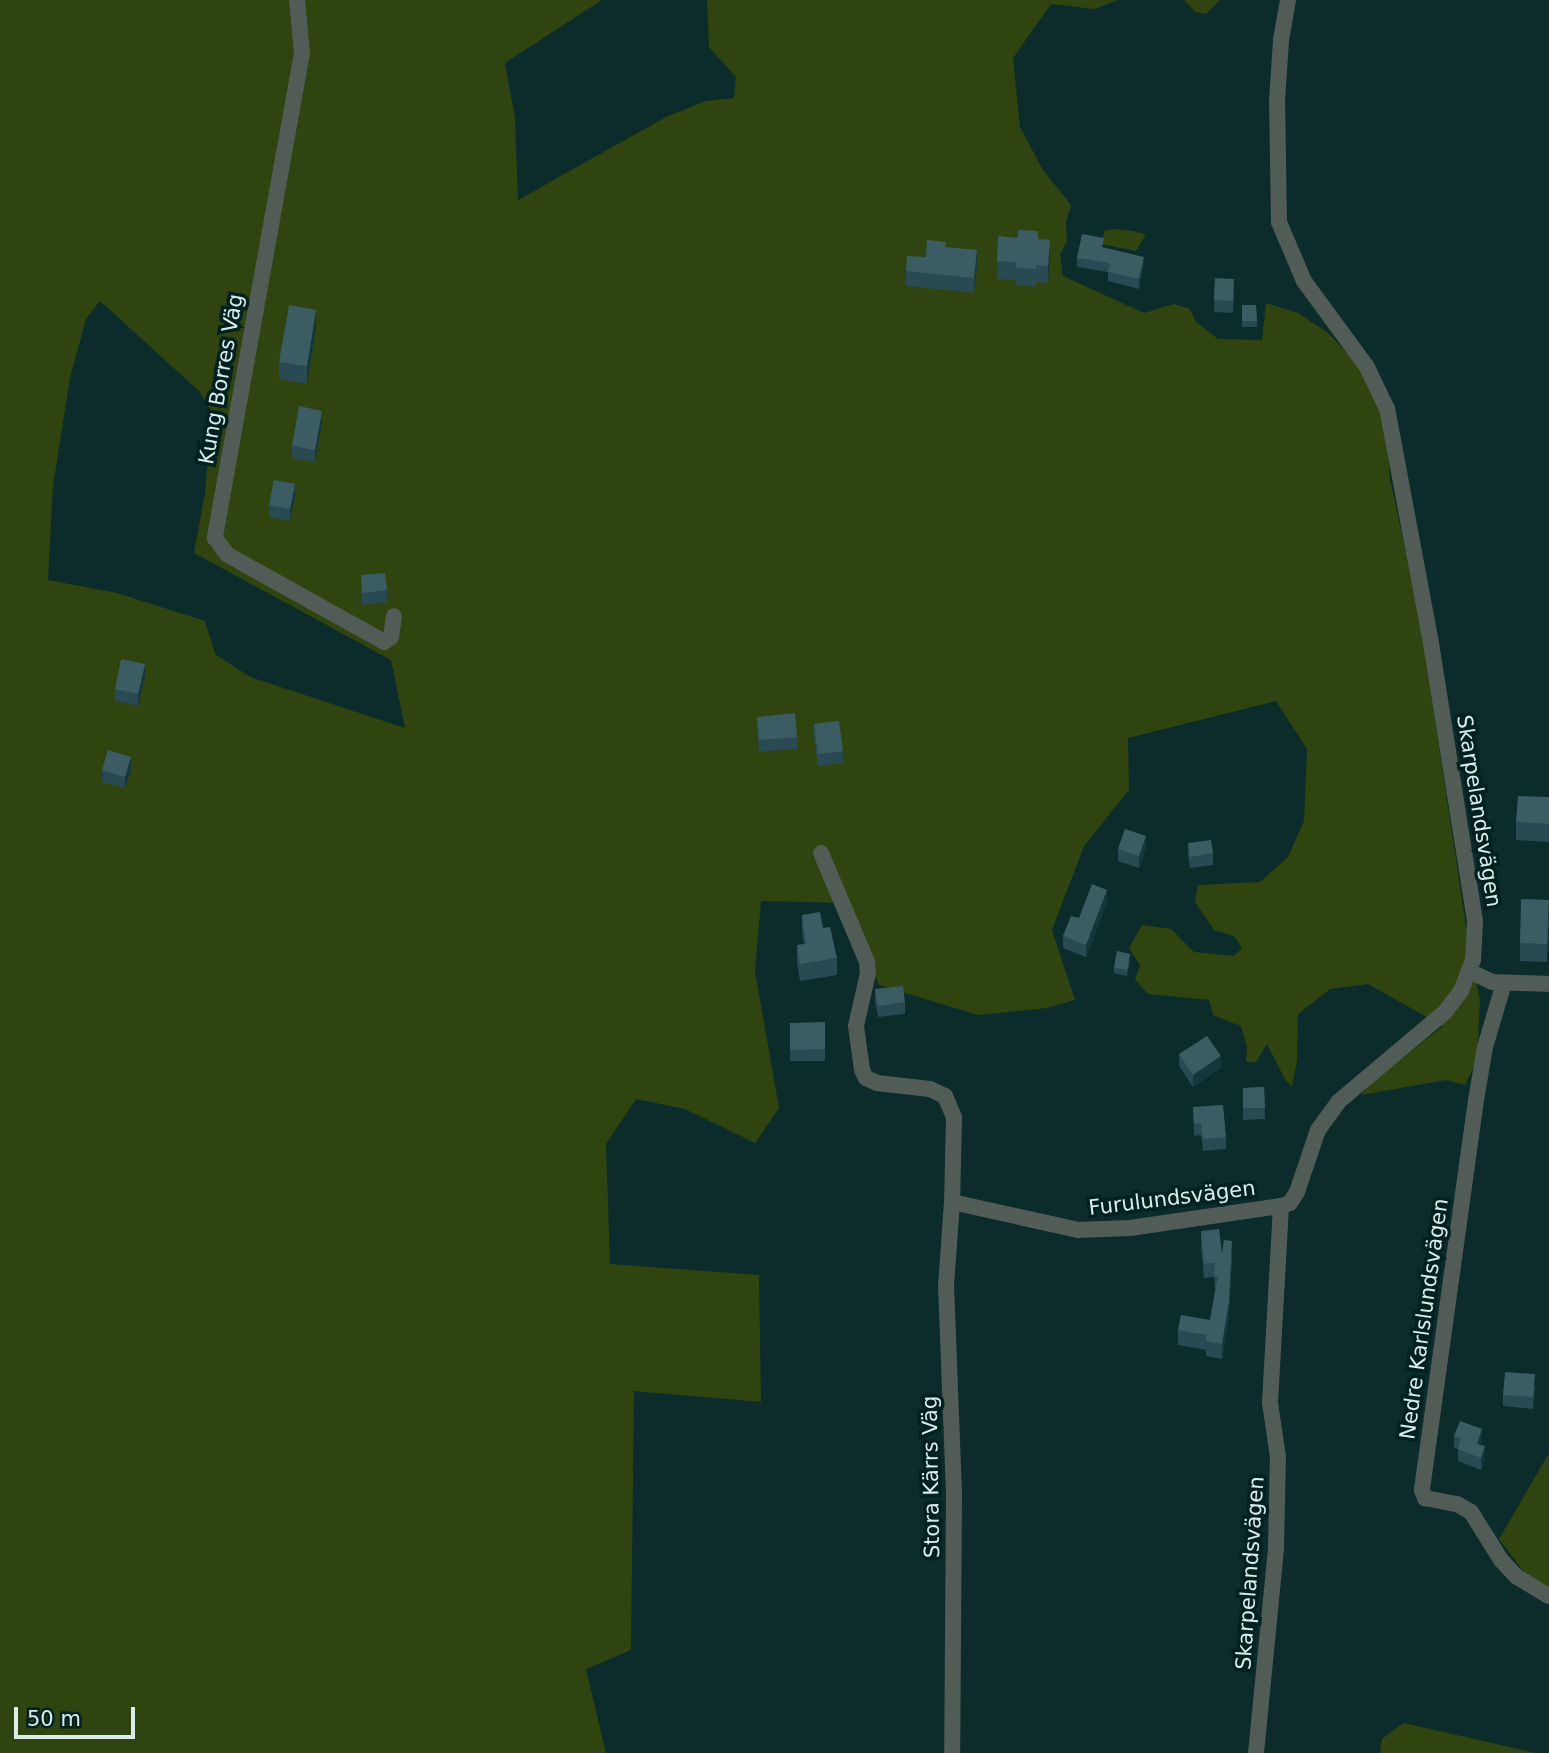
<!DOCTYPE html>
<html>
<head>
<meta charset="utf-8">
<style>
	body { margin:0 }
	#map { position:relative; width:1549px; height:1753px; overflow:hidden; background:#0b2c2a; font-family:"DejaVu Sans",sans-serif }
	div>[style] { position:absolute }
	[style*='--x'] { left:calc(var(--x)*1px); top:calc(var(--y)*1px); width:calc(var(--w)*1px); rotate:calc(var(--a)*1deg) }
	.green>* { inset:0; background:#2f440e }
	.minor>* { height:16px; margin:-8px; padding:0 8px; transform-origin:8px; border-radius:8px; background:#525c56 }
	.wall>* { inset:0; background:#294a53 }
	.shaded-wall>* { inset:0; background:#15373c }
	.building>* { inset:0; background:#3c5c64 }
	span { translate:-50% -50%; white-space:nowrap; text-align:center; line-height:1.15; -webkit-text-stroke:7px #012220; paint-order:stroke }
	.street-label { font-size:21px; color:#dbedeb }
	.scale { position:absolute; left:14px; top:1707px; width:121px; height:32px; box-sizing:border-box; border:4px solid #dbedeb; border-top:0; padding-left:9px; font-size:21px; line-height:24px; white-space:nowrap; color:#dbedeb; -webkit-text-stroke:5px #012220; paint-order:stroke }
</style>
</head>
<body>
<div id="map">
	<div class="green">
		<div style="clip-path:polygon(evenodd,0 0,602px 0,505px 63px,515px 118px,518px 200px,666px 117px,706px 101px,734px 98px,736px 77px,709px 47px,707px 0,1117px 0,1095px 9px,1051px 4px,1013px 58px,1020px 127px,1043px 170px,1071px 205px,1066px 223px,1067px 241px,1060px 254px,1063px 276px,1144px 313px,1174px 304px,1190px 309px,1196px 322px,1218px 339px,1262px 340px,1266px 303px,1298px 313px,1327px 332px,1353px 359px,1373px 391px,1386px 424px,1390px 479px,1418px 608px,1470px 952px,1480px 1000px,1477px 1060px,1465px 1085px,1446px 1080px,1361px 1095px,1370px 1084px,1443px 1026px,1368px 984px,1330px 989px,1298px 1014px,1297px 1060px,1292px 1086px,1286px 1081px,1267px 1044px,1256px 1062px,1246px 1062px,1247px 1047px,1241px 1026px,1213px 1015px,1209px 1000px,1148px 994px,1135px 980px,1140px 965px,1129px 948px,1142px 925px,1171px 929px,1194px 952px,1234px 956px,1242px 948px,1234px 936px,1214px 930px,1195px 902px,1198px 885px,1260px 882px,1288px 857px,1304px 821px,1307px 749px,1276px 701px,1128px 738px,1129px 790px,1084px 846px,1052px 930px,1075px 1000px,1047px 1008px,978px 1015px,879px 985px,847px 903px,761px 901px,755px 971px,779px 1108px,755px 1143px,685px 1109px,636px 1099px,606px 1144px,610px 1264px,759px 1275px,761px 1402px,634px 1391px,631px 1650px,586px 1669px,606px 1753px,0 1753px,0 0,100px 301px,199px 391px,212px 412px,205px 493px,194px 553px,391px 660px,405px 728px,250px 677px,215px 654px,205px 621px,117px 593px,48px 580px,53px 486px,70px 378px,86px 319px,100px 301px)"></div>
		<div style="clip-path:polygon(1184px 0,1220px 0,1206px 14px,1195px 12px)"></div>
		<div style="clip-path:polygon(1115px 229px,1133px 231px,1146px 234px,1136px 251px,1101px 244px,1105px 230px)"></div>
		<div style="clip-path:polygon(1549px 1453px,1549px 1589px,1531px 1581px,1499px 1539px)"></div>
		<div style="clip-path:polygon(1403px 1723px,1404px 1723px,1536px 1753px,1380px 1753px,1382px 1739px)"></div>
	</div>
	<div class="minor">
		<div style="--x:297;--y:0;--w:53;--a:84.6"></div>
		<div style="--x:302;--y:53;--w:493;--a:100.2"></div>
		<div style="--x:215;--y:538;--w:21;--a:53"></div>
		<div style="--x:228;--y:555;--w:179;--a:29.1"></div>
		<div style="--x:384;--y:642;--w:9;--a:-36"></div>
		<div style="--x:391;--y:637;--w:21;--a:-82"></div>
		<div style="--x:821;--y:853;--w:118;--a:67.1"></div>
		<div style="--x:867;--y:962;--w:11;--a:85"></div>
		<div style="--x:868;--y:973;--w:54;--a:102.8"></div>
		<div style="--x:856;--y:1026;--w:44;--a:82.2"></div>
		<div style="--x:862;--y:1070;--w:9;--a:63"></div>
		<div style="--x:866;--y:1078;--w:12;--a:24"></div>
		<div style="--x:877;--y:1083;--w:53;--a:6.5"></div>
		<div style="--x:930;--y:1089;--w:17;--a:25"></div>
		<div style="--x:945;--y:1096;--w:23;--a:67"></div>
		<div style="--x:954;--y:1117;--w:85;--a:91.3"></div>
		<div style="--x:952;--y:1202;--w:129;--a:12.5"></div>
		<div style="--x:1078;--y:1230;--w:52;--a:-2.2"></div>
		<div style="--x:1130;--y:1228;--w:153;--a:-8.3"></div>
		<div style="--x:1471;--y:972;--w:23;--a:25"></div>
		<div style="--x:1492;--y:982;--w:57;--a:2"></div>
		<div style="--x:1504;--y:983;--w:67;--a:106.5"></div>
		<div style="--x:1485;--y:1047;--w:54;--a:99.6"></div>
		<div style="--x:1476;--y:1100;--w:394;--a:97.9"></div>
		<div style="--x:1422;--y:1490;--w:9;--a:69"></div>
		<div style="--x:1425;--y:1498;--w:33;--a:11"></div>
		<div style="--x:1457;--y:1504;--w:16;--a:30"></div>
		<div style="--x:1471;--y:1512;--w:57;--a:58"></div>
		<div style="--x:1501;--y:1560;--w:23;--a:47"></div>
		<div style="--x:1517;--y:1577;--w:37;--a:31"></div>
		<div style="--x:952;--y:1202;--w:83;--a:94.1"></div>
		<div style="--x:946;--y:1285;--w:208;--a:87.8"></div>
		<div style="--x:954;--y:1493;--w:260;--a:90.4"></div>
		<div style="--x:1256;--y:1753;--w:205;--a:-84.4"></div>
		<div style="--x:1276;--y:1549;--w:92;--a:-88.8"></div>
		<div style="--x:1278;--y:1457;--w:55;--a:-98.4"></div>
		<div style="--x:1270;--y:1403;--w:197;--a:-86.8"></div>
		<div style="--x:1281;--y:1206;--w:9;--a:-18"></div>
		<div style="--x:1290;--y:1203;--w:13;--a:-58"></div>
		<div style="--x:1297;--y:1192;--w:65;--a:-71.3"></div>
		<div style="--x:1318;--y:1130;--w:34;--a:-54"></div>
		<div style="--x:1338;--y:1102;--w:140;--a:-40.1"></div>
		<div style="--x:1445;--y:1012;--w:26;--a:-53"></div>
		<div style="--x:1461;--y:991;--w:33;--a:-69"></div>
		<div style="--x:1473;--y:960;--w:39;--a:-87"></div>
		<div style="--x:1475;--y:921;--w:281;--a:-99"></div>
		<div style="--x:1431;--y:643;--w:238;--a:-100.6"></div>
		<div style="--x:1387;--y:409;--w:47;--a:-115.5"></div>
		<div style="--x:1367;--y:367;--w:107;--a:-126.2"></div>
		<div style="--x:1304;--y:281;--w:64;--a:-113"></div>
		<div style="--x:1279;--y:222;--w:121;--a:-90.9"></div>
		<div style="--x:1277;--y:101;--w:61;--a:-86.2"></div>
		<div style="--x:1281;--y:40;--w:41;--a:-80.1"></div>
	</div>
	<div class="wall">
		<div style="clip-path:polygon(1038px 239px,1050px 257px,1048px 283px,1036px 282px,1036px 287px,1016px 285px,1016px 280px,997px 279px,997px 261px)"></div>
		<div style="clip-path:polygon(946px 247px,977px 265px,974px 293px,906px 286px,906px 271px,926px 257px)"></div>
		<div style="clip-path:polygon(1104px 248px,1144px 266px,1139px 289px,1108px 281px,1108px 272px,1077px 267px,1077px 258px)"></div>
		<div style="clip-path:polygon(1215px 278px,1234px 291px,1233px 313px,1214px 312px)"></div>
		<div style="clip-path:polygon(1242px 305px,1256px 305px,1257px 327px,1242px 327px)"></div>
		<div style="clip-path:polygon(316px 328px,307px 384px,279px 379px,279px 362px)"></div>
		<div style="clip-path:polygon(322px 422px,315px 462px,292px 458px,292px 446px)"></div>
		<div style="clip-path:polygon(295px 496px,290px 521px,269px 517px,269px 505px)"></div>
		<div style="clip-path:polygon(361px 575px,387px 590px,387px 602px,362px 605px)"></div>
		<div style="clip-path:polygon(145px 676px,138px 706px,115px 701px,115px 689px)"></div>
		<div style="clip-path:polygon(757px 717px,797px 737px,797px 749px,759px 752px)"></div>
		<div style="clip-path:polygon(814px 724px,843px 751px,843px 763px,818px 766px,814px 736px)"></div>
		<div style="clip-path:polygon(131px 769px,125px 788px,102px 782px,102px 770px)"></div>
		<div style="clip-path:polygon(1549px 797px,1549px 842px,1516px 840px,1516px 822px)"></div>
		<div style="clip-path:polygon(1188px 843px,1213px 853px,1213px 865px,1190px 868px,1188px 855px)"></div>
		<div style="clip-path:polygon(1146px 848px,1139px 868px,1118px 861px,1118px 849px)"></div>
		<div style="clip-path:polygon(1107px 902px,1086px 957px,1063px 948px,1063px 936px,1079px 918px)"></div>
		<div style="clip-path:polygon(802px 915px,823px 928px,837px 958px,837px 975px,800px 981px,797px 963px,797px 945px,804px 944px,802px 932px)"></div>
		<div style="clip-path:polygon(1549px 917px,1547px 962px,1520px 961px,1520px 943px)"></div>
		<div style="clip-path:polygon(1130px 960px,1127px 976px,1114px 973px,1114px 967px)"></div>
		<div style="clip-path:polygon(875px 989px,905px 1002px,905px 1014px,878px 1017px,875px 1001px)"></div>
		<div style="clip-path:polygon(790px 1023px,825px 1049px,825px 1061px,790px 1061px)"></div>
		<div style="clip-path:polygon(1179px 1054px,1221px 1068px,1193px 1087px,1179px 1066px)"></div>
		<div style="clip-path:polygon(1264px 1087px,1265px 1119px,1243px 1120px,1243px 1088px)"></div>
		<div style="clip-path:polygon(1193px 1107px,1226px 1137px,1226px 1149px,1203px 1151px,1201px 1135px,1194px 1136px)"></div>
		<div style="clip-path:polygon(1201px 1231px,1222px 1253px,1232px 1256px,1229px 1316px,1222px 1359px,1206px 1356px,1206px 1350px,1178px 1345px,1178px 1330px,1210px 1320px,1215px 1291px,1214px 1277px,1204px 1278px,1201px 1246px)"></div>
		<div style="clip-path:polygon(1535px 1386px,1533px 1409px,1503px 1406px,1503px 1395px)"></div>
		<div style="clip-path:polygon(1454px 1436px,1482px 1440px,1480px 1445px,1485px 1458px,1481px 1470px,1458px 1461px,1458px 1449px,1454px 1448px)"></div>
	</div>
	<div class="shaded-wall">
		<div style="clip-path:polygon(1050px 240px,1050px 257px,1048px 283px,1048px 266px)"></div>
		<div style="clip-path:polygon(977px 250px,977px 265px,974px 293px,974px 278px)"></div>
		<div style="clip-path:polygon(1144px 257px,1144px 266px,1139px 289px,1139px 279px)"></div>
		<div style="clip-path:polygon(316px 310px,316px 328px,307px 384px,307px 366px)"></div>
		<div style="clip-path:polygon(322px 411px,322px 422px,315px 462px,315px 450px)"></div>
		<div style="clip-path:polygon(295px 484px,295px 496px,290px 521px,290px 509px)"></div>
		<div style="clip-path:polygon(145px 664px,145px 676px,138px 706px,138px 694px)"></div>
		<div style="clip-path:polygon(131px 757px,131px 769px,125px 788px,125px 777px)"></div>
		<div style="clip-path:polygon(1146px 836px,1146px 848px,1139px 868px,1139px 856px)"></div>
		<div style="clip-path:polygon(1107px 890px,1107px 902px,1086px 957px,1086px 945px)"></div>
		<div style="clip-path:polygon(1221px 1056px,1221px 1068px,1193px 1087px,1193px 1075px)"></div>
		<div style="clip-path:polygon(1232px 1241px,1229px 1316px,1222px 1359px,1222px 1344px)"></div>
		<div style="clip-path:polygon(1482px 1429px,1482px 1440px,1477px 1455px,1477px 1444px)"></div>
		<div style="clip-path:polygon(1485px 1446px,1485px 1458px,1481px 1470px,1481px 1458px)"></div>
	</div>
	<div class="building">
		<div style="clip-path:polygon(1018px 230px,1038px 231px,1038px 239px,1050px 240px,1048px 266px,1036px 265px,1036px 269px,1016px 268px,1016px 262px,997px 261px,998px 236px,1018px 238px)"></div>
		<div style="clip-path:polygon(1082px 234px,1104px 238px,1102px 247px,1144px 257px,1139px 279px,1108px 272px,1110px 263px,1077px 258px)"></div>
		<div style="clip-path:polygon(927px 240px,946px 242px,945px 247px,977px 250px,974px 278px,906px 271px,907px 256px,926px 257px)"></div>
		<div style="clip-path:polygon(1215px 278px,1234px 279px,1233px 301px,1214px 300px)"></div>
		<div style="clip-path:polygon(289px 305px,316px 310px,307px 366px,279px 362px)"></div>
		<div style="clip-path:polygon(1242px 305px,1256px 305px,1257px 321px,1242px 321px)"></div>
		<div style="clip-path:polygon(299px 406px,322px 411px,315px 450px,292px 446px)"></div>
		<div style="clip-path:polygon(274px 480px,295px 484px,290px 509px,269px 505px)"></div>
		<div style="clip-path:polygon(385px 573px,387px 590px,362px 593px,361px 575px)"></div>
		<div style="clip-path:polygon(121px 659px,145px 664px,138px 694px,115px 689px)"></div>
		<div style="clip-path:polygon(795px 713px,797px 737px,759px 740px,757px 717px)"></div>
		<div style="clip-path:polygon(839px 721px,843px 751px,818px 754px,814px 724px)"></div>
		<div style="clip-path:polygon(108px 750px,131px 757px,125px 777px,102px 770px)"></div>
		<div style="clip-path:polygon(1518px 796px,1549px 797px,1549px 824px,1516px 822px)"></div>
		<div style="clip-path:polygon(1125px 829px,1146px 836px,1139px 856px,1118px 849px)"></div>
		<div style="clip-path:polygon(1211px 840px,1213px 853px,1190px 857px,1188px 843px)"></div>
		<div style="clip-path:polygon(1092px 884px,1107px 890px,1086px 945px,1063px 936px,1071px 916px,1079px 918px)"></div>
		<div style="clip-path:polygon(1521px 899px,1549px 900px,1547px 944px,1520px 943px)"></div>
		<div style="clip-path:polygon(820px 912px,823px 928px,830px 927px,837px 958px,800px 964px,797px 945px,806px 944px,802px 915px)"></div>
		<div style="clip-path:polygon(1117px 951px,1130px 954px,1127px 970px,1114px 967px)"></div>
		<div style="clip-path:polygon(903px 986px,905px 1002px,878px 1006px,875px 989px)"></div>
		<div style="clip-path:polygon(825px 1022px,825px 1049px,790px 1050px,790px 1023px)"></div>
		<div style="clip-path:polygon(1207px 1036px,1221px 1056px,1193px 1075px,1179px 1054px)"></div>
		<div style="clip-path:polygon(1264px 1087px,1265px 1108px,1243px 1108px,1243px 1088px)"></div>
		<div style="clip-path:polygon(1223px 1105px,1226px 1137px,1203px 1139px,1201px 1123px,1194px 1124px,1193px 1107px)"></div>
		<div style="clip-path:polygon(1219px 1229px,1222px 1253px,1224px 1240px,1232px 1241px,1229px 1301px,1222px 1344px,1206px 1341px,1207px 1335px,1178px 1330px,1181px 1315px,1210px 1320px,1218px 1276px,1214px 1276px,1215px 1262px,1220px 1262px,1204px 1264px,1201px 1231px)"></div>
		<div style="clip-path:polygon(1505px 1372px,1535px 1374px,1533px 1397px,1503px 1395px)"></div>
		<div style="clip-path:polygon(1460px 1421px,1482px 1429px,1477px 1444px,1485px 1446px,1481px 1458px,1458px 1449px,1461px 1438px,1454px 1436px)"></div>
	</div>
	<div class="street-label">
		<span style="left:221px;top:379px;rotate:-80deg">Kung Borres Väg</span>
		<span style="left:1479px;top:811px;rotate:81deg">Skarpelandsvägen</span>
		<span style="left:1172px;top:1198px;rotate:-7deg">Furulundsvägen</span>
		<span style="left:1424px;top:1319px;rotate:-82deg">Nedre Karlslundsvägen</span>
		<span style="left:931px;top:1477px;rotate:-91deg">Stora Kärrs Väg</span>
		<span style="left:1250px;top:1573px;rotate:-86deg">Skarpelandsvägen</span>
	</div>
	<div class="scale">50 m</div>
</div>
</body>
</html>
